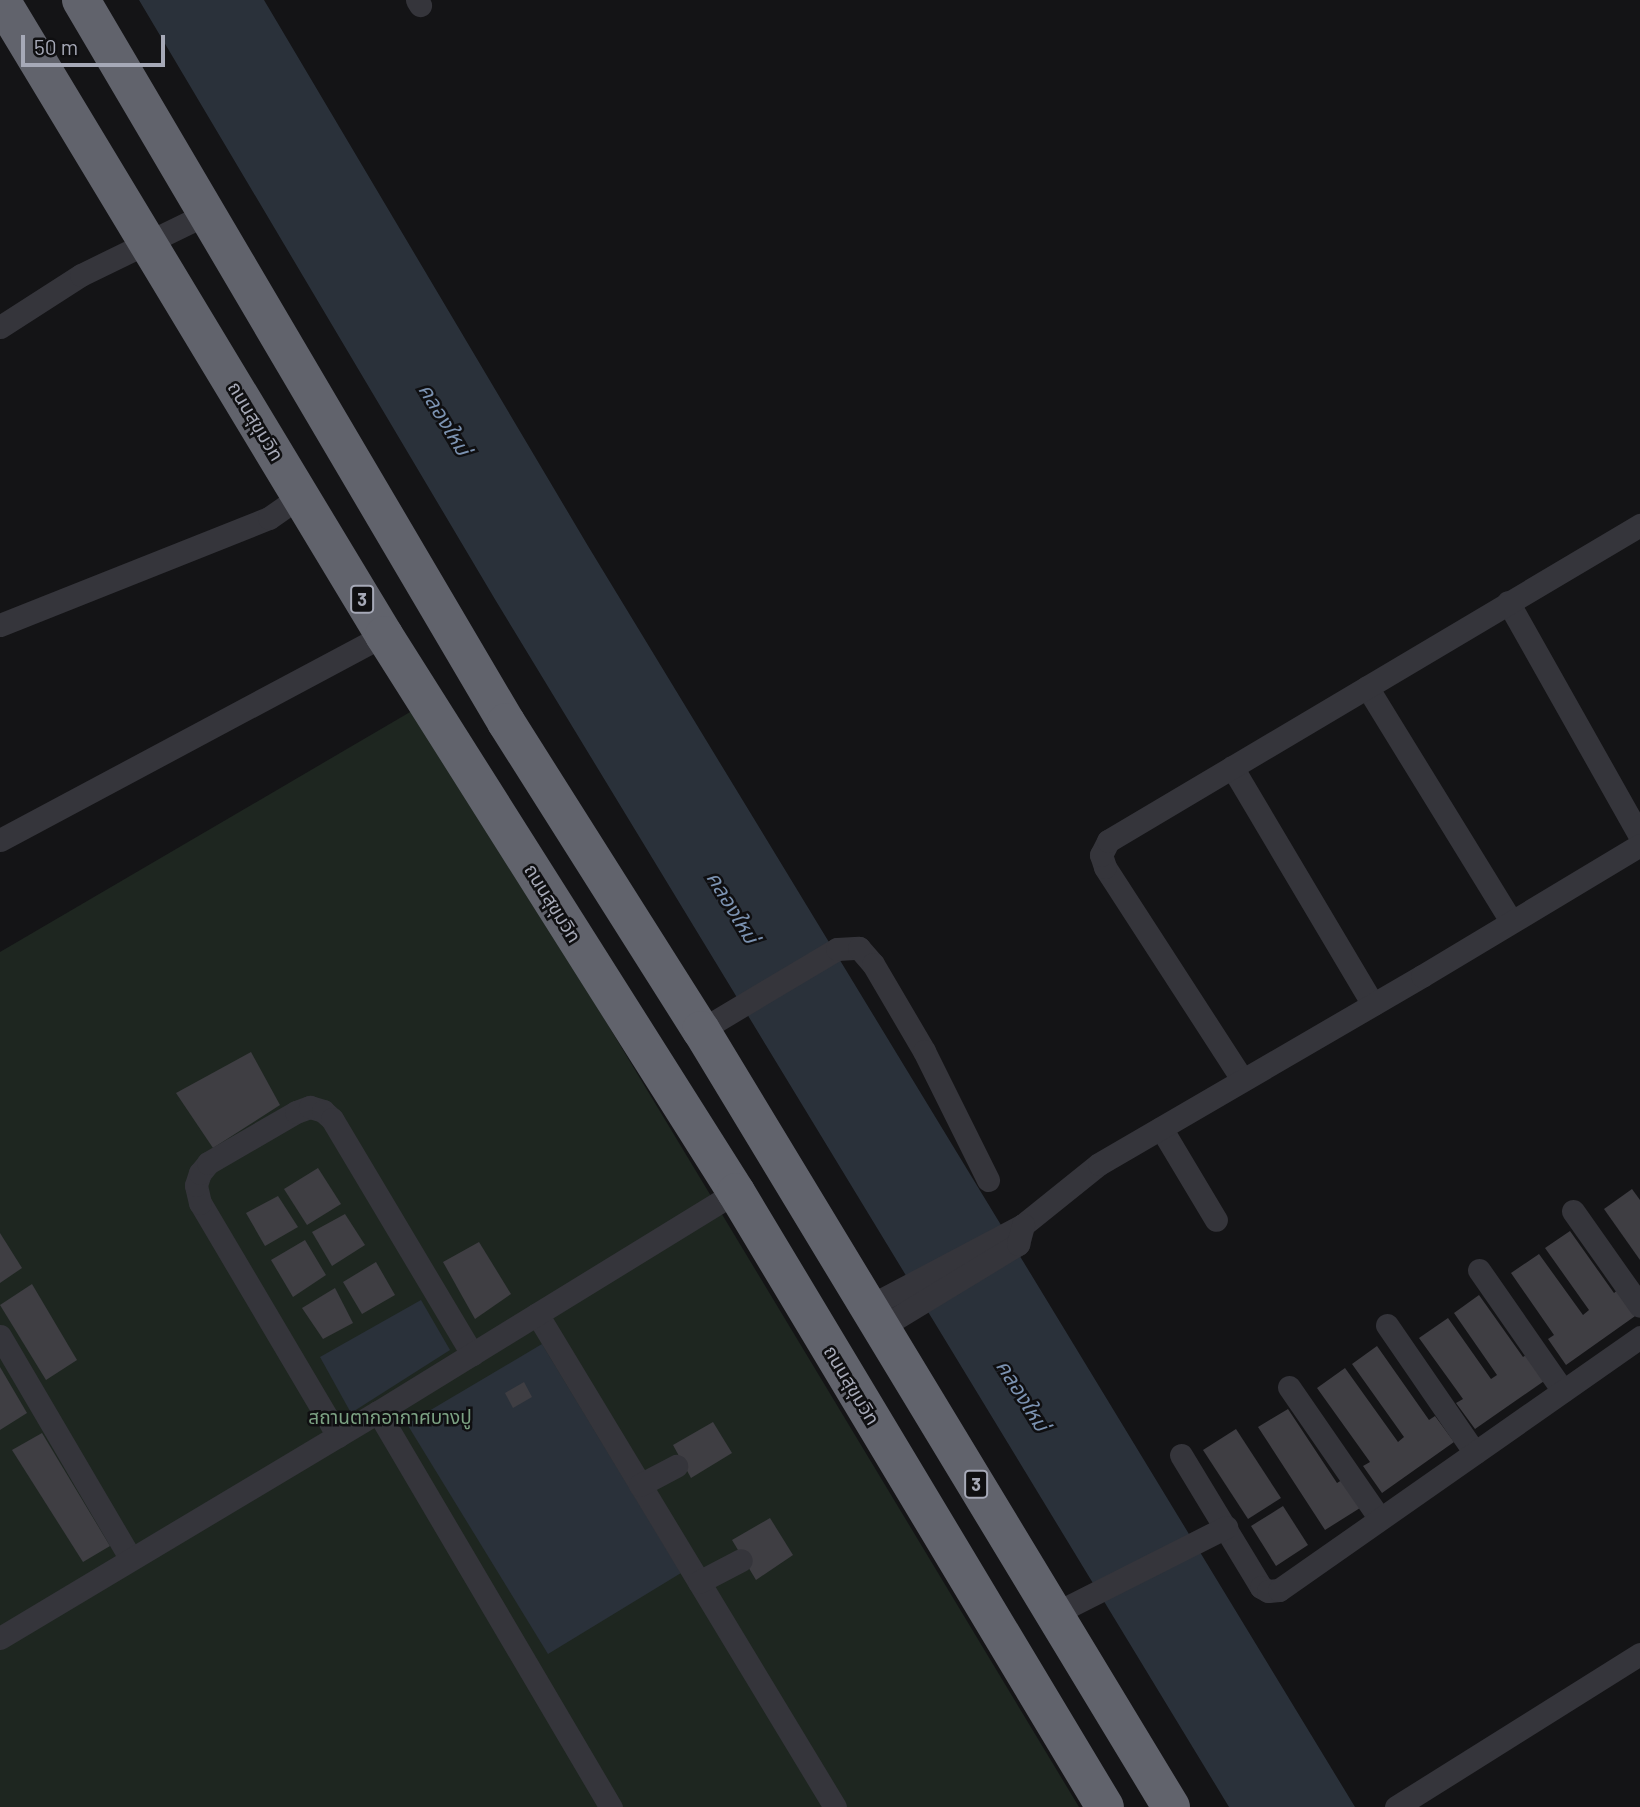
<!DOCTYPE html>
<html>
<head>
<meta charset="utf-8">
<style>
	body { margin:0 }
	#map { position:relative; width:1640px; height:1807px; overflow:hidden; background:#141416; font-family:Barlow,"Noto Sans Thai",sans-serif }
	div>[style] { position:absolute }
	[style*='--x'] { left:calc(var(--x)*1px); top:calc(var(--y)*1px); width:calc(var(--w)*1px); rotate:calc(var(--a)*1deg) }
	.green>* { inset:0; background:#1e2620 }
	.water>* { inset:0; background:#2a313a }
	.building>* { inset:0; background:#3f3e43 }
	.street>* { height:23px; margin:-11.5px; padding:0 11.5px; transform-origin:11.5px; border-radius:11.5px; background:#35353b }
	.highway>* { height:38px; margin:-19px; padding:0 19px; transform-origin:19px; border-radius:19px; background:#61636c }
	span { translate:-50% -50%; white-space:nowrap; text-align:center; line-height:1.15; -webkit-text-stroke:5px #0f0f11; paint-order:stroke }
	.shield-label span { padding:2px 5px; background:#0f0f11; border:2px solid; border-radius:5px; -webkit-text-stroke-width:0 }
	.shield-label { font-size:18px; color:#a6a9b7; font-weight:700 }
	.street-label { font-size:19px; color:#a6a9b7 }
	.park-label { font-size:19px; color:#7ca283 }
	.water-label { font-size:21px; color:#7c93b2; font-style:italic }
	.scale { position:absolute; left:21px; top:35px; width:144px; height:32px; box-sizing:border-box; border:4px solid #a6a9b7; border-top:0; padding-left:9px; font-size:21px; line-height:24px; white-space:nowrap; color:#a6a9b7; -webkit-text-stroke:5px #0f0f11; paint-order:stroke }
</style>
</head>
<body>
<div id="map">
	<div class="green">
		<div style="clip-path:polygon(417px 708px,1079px 1807px,0 1807px,0 952px)"></div>
	</div>
	<div class="water">
		<div style="clip-path:polygon(139px 0,264px 0,588px 546px,1355px 1807px,1229px 1807px,496px 601px)"></div>
		<div style="clip-path:polygon(421px 1300px,450px 1350px,351px 1413px,320px 1357px)"></div>
		<div style="clip-path:polygon(542px 1344px,681px 1573px,548px 1654px,407px 1424px)"></div>
	</div>
	<div class="building">
		<div style="clip-path:polygon(251px 1052px,280px 1105px,213px 1148px,176px 1093px)"></div>
		<div style="clip-path:polygon(318px 1168px,341px 1204px,307px 1225px,284px 1189px)"></div>
		<div style="clip-path:polygon(1632px 1189px,1640px 1200px,1640px 1260px,1604px 1209px)"></div>
		<div style="clip-path:polygon(278px 1196px,298px 1227px,265px 1246px,246px 1213px)"></div>
		<div style="clip-path:polygon(345px 1214px,365px 1245px,332px 1266px,312px 1232px)"></div>
		<div style="clip-path:polygon(1570px 1231px,1614px 1293px,1620px 1288px,1638px 1314px,1566px 1365px,1548px 1339px,1554px 1335px,1511px 1273px,1539px 1254px,1583px 1315px,1589px 1310px,1545px 1248px)"></div>
		<div style="clip-path:polygon(0 1233px,22px 1268px,0 1283px)"></div>
		<div style="clip-path:polygon(305px 1240px,326px 1275px,293px 1297px,271px 1260px)"></div>
		<div style="clip-path:polygon(479px 1242px,511px 1294px,475px 1319px,443px 1262px)"></div>
		<div style="clip-path:polygon(376px 1262px,395px 1295px,362px 1314px,343px 1282px)"></div>
		<div style="clip-path:polygon(32px 1284px,77px 1360px,46px 1380px,0 1305px)"></div>
		<div style="clip-path:polygon(335px 1288px,353px 1323px,323px 1339px,302px 1308px)"></div>
		<div style="clip-path:polygon(1479px 1295px,1523px 1357px,1529px 1353px,1547px 1379px,1475px 1429px,1456px 1403px,1463px 1399px,1419px 1338px,1448px 1318px,1491px 1379px,1497px 1375px,1454px 1313px)"></div>
		<div style="clip-path:polygon(1377px 1346px,1429px 1420px,1435px 1416px,1454px 1442px,1382px 1493px,1363px 1466px,1370px 1462px,1317px 1388px,1345px 1368px,1398px 1442px,1404px 1437px,1352px 1364px)"></div>
		<div style="clip-path:polygon(0 1367px,27px 1413px,0 1430px)"></div>
		<div style="clip-path:polygon(524px 1382px,532px 1397px,513px 1408px,505px 1393px)"></div>
		<div style="clip-path:polygon(1288px 1409px,1337px 1483px,1342px 1480px,1360px 1508px,1325px 1530px,1258px 1427px)"></div>
		<div style="clip-path:polygon(713px 1422px,732px 1453px,691px 1478px,673px 1445px)"></div>
		<div style="clip-path:polygon(1236px 1429px,1281px 1498px,1248px 1519px,1203px 1450px)"></div>
		<div style="clip-path:polygon(42px 1433px,110px 1546px,83px 1562px,12px 1450px)"></div>
		<div style="clip-path:polygon(1283px 1506px,1308px 1545px,1276px 1566px,1251px 1526px)"></div>
		<div style="clip-path:polygon(770px 1518px,793px 1555px,756px 1580px,732px 1540px)"></div>
	</div>
	<div class="street">
		<div style="--x:417;--y:0;--w:6;--a:59"></div>
		<div style="--x:0;--y:327;--w:96;--a:-32.7"></div>
		<div style="--x:81;--y:275;--w:139;--a:-26"></div>
		<div style="--x:1508;--y:602;--w:269;--a:60.6"></div>
		<div style="--x:0;--y:625;--w:289;--a:-21.7"></div>
		<div style="--x:269;--y:518;--w:39;--a:-35"></div>
		<div style="--x:1367;--y:687;--w:275;--a:58.4"></div>
		<div style="--x:1232;--y:767;--w:276;--a:59.3"></div>
		<div style="--x:0;--y:840;--w:435;--a:-28.1"></div>
		<div style="--x:701;--y:1030;--w:158;--a:-30.8"></div>
		<div style="--x:837;--y:949;--w:22;--a:-3"></div>
		<div style="--x:859;--y:948;--w:21;--a:49"></div>
		<div style="--x:873;--y:964;--w:101;--a:59.6"></div>
		<div style="--x:924;--y:1051;--w:144;--a:63.6"></div>
		<div style="--x:1242;--y:1079;--w:252;--a:-122.9"></div>
		<div style="--x:1105;--y:867;--w:13;--a:-108"></div>
		<div style="--x:1101;--y:855;--w:16;--a:-63"></div>
		<div style="--x:1108;--y:841;--w:619;--a:-30.71"></div>
		<div style="--x:1161;--y:1128;--w:107;--a:59.1"></div>
		<div style="--x:1573;--y:1211;--w:116;--a:54.8"></div>
		<div style="--x:1479;--y:1270;--w:147;--a:55.2"></div>
		<div style="--x:868;--y:1307;--w:175;--a:-27.9"></div>
		<div style="--x:1023;--y:1225;--w:97;--a:-38.8"></div>
		<div style="--x:1099;--y:1164;--w:374;--a:-30.2"></div>
		<div style="--x:1422;--y:976;--w:254;--a:-31"></div>
		<div style="--x:537;--y:1314;--w:576;--a:58.85"></div>
		<div style="--x:1387;--y:1325;--w:155;--a:55.5"></div>
		<div style="--x:880;--y:1328;--w:162;--a:-31.3"></div>
		<div style="--x:1018;--y:1244;--w:20;--a:-75"></div>
		<div style="--x:0;--y:1336;--w:257;--a:59.6"></div>
		<div style="--x:1289;--y:1387;--w:160;--a:55.4"></div>
		<div style="--x:378;--y:1412;--w:459;--a:59.5"></div>
		<div style="--x:338;--y:1436;--w:271;--a:-120.6"></div>
		<div style="--x:200;--y:1203;--w:18;--a:-103"></div>
		<div style="--x:196;--y:1185;--w:13;--a:-72"></div>
		<div style="--x:200;--y:1173;--w:13;--a:-51"></div>
		<div style="--x:208;--y:1163;--w:102;--a:-30.1"></div>
		<div style="--x:296;--y:1112;--w:15;--a:-20"></div>
		<div style="--x:310;--y:1107;--w:14;--a:17"></div>
		<div style="--x:323;--y:1111;--w:12;--a:42"></div>
		<div style="--x:332;--y:1119;--w:274;--a:59.2"></div>
		<div style="--x:1181;--y:1455;--w:154;--a:58.8"></div>
		<div style="--x:1261;--y:1587;--w:8;--a:30"></div>
		<div style="--x:1268;--y:1591;--w:11;--a:-5"></div>
		<div style="--x:1279;--y:1590;--w:441;--a:-35"></div>
		<div style="--x:640;--y:1485;--w:41;--a:-27.8"></div>
		<div style="--x:699;--y:1582;--w:47;--a:-27.6"></div>
		<div style="--x:1054;--y:1614;--w:193;--a:-26.8"></div>
		<div style="--x:0;--y:1638;--w:440;--a:-30.9"></div>
		<div style="--x:378;--y:1412;--w:420;--a:-31.6"></div>
		<div style="--x:1396;--y:1807;--w:288;--a:-32.1"></div>
	</div>
	<div class="highway">
		<div style="--x:1;--y:0;--w:742;--a:58.9"></div>
		<div style="--x:384;--y:635;--w:659;--a:57.71"></div>
		<div style="--x:736;--y:1192;--w:717;--a:59.04"></div>
		<div style="--x:81;--y:0;--w:838;--a:59.52"></div>
		<div style="--x:506;--y:722;--w:365;--a:57.7"></div>
		<div style="--x:701;--y:1030;--w:908;--a:58.83"></div>
	</div>
	<div class="shield-label">
		<span style="left:362px;top:599px">3</span>
		<span style="left:976px;top:1484px">3</span>
	</div>
	<div class="street-label">
		<span style="left:256px;top:421px;rotate:59deg">ถนนสุขุมวิท</span>
		<span style="left:553px;top:903px;rotate:58deg">ถนนสุขุมวิท</span>
		<span style="left:852px;top:1385px;rotate:59deg">ถนนสุขุมวิท</span>
	</div>
	<div class="park-label">
		<span style="left:390px;top:1417px">สถานตากอากาศบางปู</span>
	</div>
	<div class="water-label">
		<span style="left:445px;top:419px;rotate:59deg">คลองใหม่</span>
		<span style="left:733px;top:907px;rotate:59deg">คลองใหม่</span>
		<span style="left:1023px;top:1395px;rotate:58deg">คลองใหม่</span>
	</div>
	<div class="scale">50 m</div>
</div>
</body>
</html>
